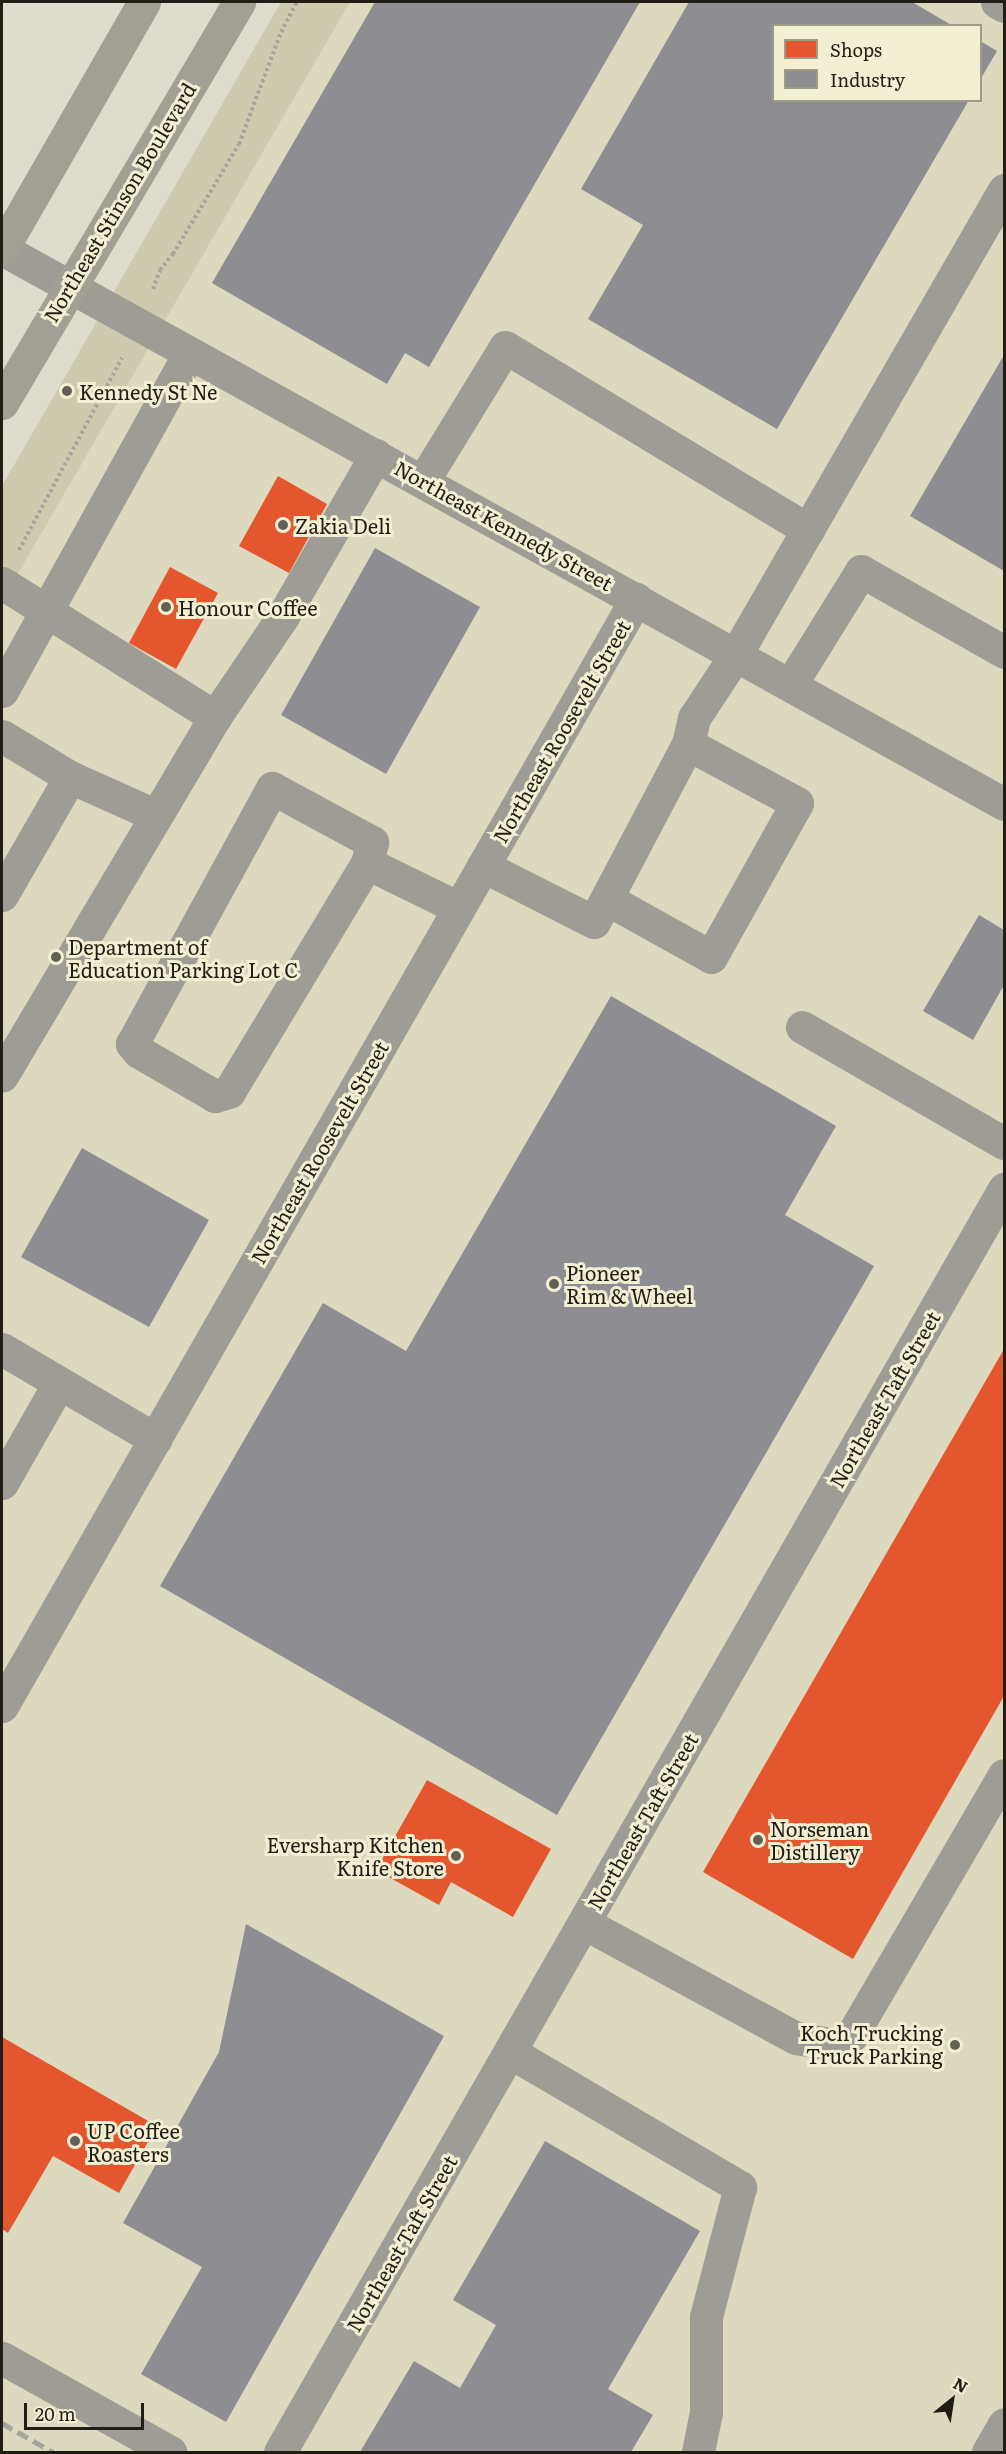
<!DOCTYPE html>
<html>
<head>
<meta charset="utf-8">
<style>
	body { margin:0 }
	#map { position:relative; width:1006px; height:2454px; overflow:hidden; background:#dedccd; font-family:Literata,serif }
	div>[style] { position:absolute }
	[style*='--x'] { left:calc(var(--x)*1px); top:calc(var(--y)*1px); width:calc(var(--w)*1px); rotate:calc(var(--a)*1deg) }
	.built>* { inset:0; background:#dcd9be }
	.green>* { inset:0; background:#cecaae }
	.shops>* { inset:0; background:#e4572e }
	.industry>* { inset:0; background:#8d8d92 }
	.path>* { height:4px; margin-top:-2px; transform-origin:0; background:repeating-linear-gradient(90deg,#a6a59b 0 3px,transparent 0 6px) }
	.minor>* { height:33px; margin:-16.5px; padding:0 16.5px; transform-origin:16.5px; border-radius:16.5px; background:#9e9d95 }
	.major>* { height:33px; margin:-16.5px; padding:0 16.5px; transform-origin:16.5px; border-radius:16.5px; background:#a2a094 }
	.rail>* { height:4.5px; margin-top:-2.25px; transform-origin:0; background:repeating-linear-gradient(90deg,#a6a59b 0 12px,transparent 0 18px) }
	.dots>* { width:16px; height:16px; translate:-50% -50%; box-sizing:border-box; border:3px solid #f2efd3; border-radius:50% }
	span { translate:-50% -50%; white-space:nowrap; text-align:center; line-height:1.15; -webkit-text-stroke:6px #f2efd3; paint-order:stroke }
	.street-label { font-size:20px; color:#201e14 }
	.poi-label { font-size:20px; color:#201e14 }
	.left { translate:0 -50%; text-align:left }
	.right { translate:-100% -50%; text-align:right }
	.frame { position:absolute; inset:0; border:3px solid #201e14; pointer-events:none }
	.legend { position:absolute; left:772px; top:24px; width:210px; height:78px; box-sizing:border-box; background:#f2efd3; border:2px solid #9e9b87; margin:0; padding:8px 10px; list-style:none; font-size:18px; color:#201e14 }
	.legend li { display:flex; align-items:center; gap:12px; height:30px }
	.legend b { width:30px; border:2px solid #9e9b87 }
	.north { position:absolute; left:922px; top:2370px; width:60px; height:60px; -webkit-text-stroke:4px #f2efd3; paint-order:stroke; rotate:30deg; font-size:16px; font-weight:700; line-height:24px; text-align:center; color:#201e14 }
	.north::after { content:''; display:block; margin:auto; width:21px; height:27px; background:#201e14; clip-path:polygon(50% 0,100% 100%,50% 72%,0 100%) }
	.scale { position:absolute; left:24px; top:2403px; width:120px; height:27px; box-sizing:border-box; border:3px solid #201e14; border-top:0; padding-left:8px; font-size:18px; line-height:21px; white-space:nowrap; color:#201e14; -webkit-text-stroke:4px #f2efd3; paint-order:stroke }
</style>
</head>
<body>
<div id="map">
	<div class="built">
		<div style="clip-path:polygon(evenodd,350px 2px,1004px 2px,1004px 2452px,2px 2452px,2px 601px,350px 2px,774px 26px,980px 26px,980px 100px,774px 100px,774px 26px)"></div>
	</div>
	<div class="green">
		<div style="clip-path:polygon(281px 2px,350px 2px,2px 601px,2px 486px)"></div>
	</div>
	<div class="shops">
		<div style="clip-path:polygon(278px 476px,327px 504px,289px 573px,239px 546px)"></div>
		<div style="clip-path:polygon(170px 567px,218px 593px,176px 669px,129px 643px)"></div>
		<div style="clip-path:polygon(1004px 1349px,1004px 1696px,853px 1959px,703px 1872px)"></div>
		<div style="clip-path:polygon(427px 1780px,551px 1849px,513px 1917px,451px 1882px,439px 1905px,376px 1870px)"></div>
		<div style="clip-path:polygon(2px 2037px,157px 2126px,119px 2193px,53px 2156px,8px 2233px,2px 2229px)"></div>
	</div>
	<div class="industry">
		<div style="clip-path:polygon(375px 2px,640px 2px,429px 367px,405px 353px,387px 384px,212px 283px)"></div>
		<div style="clip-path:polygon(689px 2px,912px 2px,953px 26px,774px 26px,774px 100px,969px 100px,777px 429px,588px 319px,643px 225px,581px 189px)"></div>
		<div style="clip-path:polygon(980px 41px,997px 51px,980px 80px)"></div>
		<div style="clip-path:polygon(1004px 355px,1004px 571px,910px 516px)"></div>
		<div style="clip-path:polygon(375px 548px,480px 607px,386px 774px,281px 715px)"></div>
		<div style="clip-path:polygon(979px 915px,1004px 930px,1004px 985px,973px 1040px,923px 1011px)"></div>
		<div style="clip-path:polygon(611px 996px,836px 1126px,785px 1215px,874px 1266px,557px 1815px,160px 1586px,323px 1303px,406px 1351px)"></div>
		<div style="clip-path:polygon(82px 1148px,209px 1220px,149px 1327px,21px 1257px)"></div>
		<div style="clip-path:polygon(246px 1924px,444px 2036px,226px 2422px,141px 2374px,202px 2267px,123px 2223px,219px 2052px)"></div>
		<div style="clip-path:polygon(545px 2141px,700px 2231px,608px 2389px,653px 2415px,631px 2452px,360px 2452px,414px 2361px,460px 2388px,496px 2325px,453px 2300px)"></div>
	</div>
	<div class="path">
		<div style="--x:153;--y:289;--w:20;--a:-70"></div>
		<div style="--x:160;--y:270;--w:21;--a:-51"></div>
		<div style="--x:173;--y:254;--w:128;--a:-59"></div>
		<div style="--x:239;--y:144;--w:120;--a:-69.4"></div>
		<div style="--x:281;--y:32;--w:34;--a:-62"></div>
		<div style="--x:19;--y:550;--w:218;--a:-61.8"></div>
	</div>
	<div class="minor">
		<div style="--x:997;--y:2;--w:8;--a:30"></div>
		<div style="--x:2;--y:249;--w:1145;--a:28.98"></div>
		<div style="--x:423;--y:481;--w:157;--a:-58.5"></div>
		<div style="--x:505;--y:347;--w:354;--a:31.1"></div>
		<div style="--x:2;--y:583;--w:252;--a:32.2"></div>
		<div style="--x:215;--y:717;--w:417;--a:120.7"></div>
		<div style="--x:791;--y:684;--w:133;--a:-58.2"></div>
		<div style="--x:861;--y:571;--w:164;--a:29.5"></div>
		<div style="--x:2;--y:691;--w:386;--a:-61"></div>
		<div style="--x:215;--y:717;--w:122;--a:-56"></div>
		<div style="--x:283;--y:616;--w:186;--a:-60"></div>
		<div style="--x:2;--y:736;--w:79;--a:31.1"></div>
		<div style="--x:70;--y:777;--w:93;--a:24.1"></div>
		<div style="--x:367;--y:863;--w:267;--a:121.1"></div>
		<div style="--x:229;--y:1092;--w:15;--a:164"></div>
		<div style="--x:215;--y:1096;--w:88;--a:-149.9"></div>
		<div style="--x:139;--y:1052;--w:11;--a:-131"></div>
		<div style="--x:132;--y:1044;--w:292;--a:-61.3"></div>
		<div style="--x:272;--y:788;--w:114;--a:28.4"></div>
		<div style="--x:372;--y:842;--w:22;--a:103"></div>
		<div style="--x:367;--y:863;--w:102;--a:26.1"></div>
		<div style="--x:483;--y:866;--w:124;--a:26.8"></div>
		<div style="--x:594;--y:922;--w:201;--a:-62.2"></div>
		<div style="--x:688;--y:744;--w:27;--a:-77"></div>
		<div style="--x:694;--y:718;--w:77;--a:-56.7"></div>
		<div style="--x:736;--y:654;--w:536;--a:-59.99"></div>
		<div style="--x:2;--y:895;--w:136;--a:-60"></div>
		<div style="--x:607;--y:899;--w:119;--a:29.1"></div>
		<div style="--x:711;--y:957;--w:176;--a:-60.8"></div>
		<div style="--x:797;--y:803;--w:124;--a:-151.6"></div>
		<div style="--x:802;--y:1027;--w:233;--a:29.9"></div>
		<div style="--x:2;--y:1349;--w:178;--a:30.5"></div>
		<div style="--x:2;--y:1483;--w:115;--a:-60.3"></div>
		<div style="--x:2;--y:1706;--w:1276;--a:-60.2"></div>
		<div style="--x:584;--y:1923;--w:241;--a:28.5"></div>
		<div style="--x:796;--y:2038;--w:39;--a:10"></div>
		<div style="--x:834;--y:2045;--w:21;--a:-29"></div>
		<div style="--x:852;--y:2035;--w:301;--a:-59.7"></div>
		<div style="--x:510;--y:2052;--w:267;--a:30.4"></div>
		<div style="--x:740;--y:2187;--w:134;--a:104.7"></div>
		<div style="--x:706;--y:2317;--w:95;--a:90"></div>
		<div style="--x:706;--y:2412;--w:41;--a:101.3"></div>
		<div style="--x:2;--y:2358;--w:193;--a:29.2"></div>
		<div style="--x:280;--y:2452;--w:1456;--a:-60.18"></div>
		<div style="--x:988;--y:2452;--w:32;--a:-60"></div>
	</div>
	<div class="major">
		<div style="--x:2;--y:249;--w:285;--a:-60.1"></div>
		<div style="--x:2;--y:403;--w:466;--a:-59.4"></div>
	</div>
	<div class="rail">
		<div style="--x:2;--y:2423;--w:59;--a:29.6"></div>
	</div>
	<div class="dots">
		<div style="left:67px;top:391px;background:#626055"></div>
		<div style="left:283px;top:525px;background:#626055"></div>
		<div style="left:166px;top:607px;background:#626055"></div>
		<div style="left:56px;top:957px;background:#626055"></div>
		<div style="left:554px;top:1284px;background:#626055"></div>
		<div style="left:758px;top:1840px;background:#626055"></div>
		<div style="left:456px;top:1856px;background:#626055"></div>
		<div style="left:955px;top:2045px;background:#626055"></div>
		<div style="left:75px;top:2141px;background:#626055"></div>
	</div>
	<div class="street-label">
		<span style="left:119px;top:202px;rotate:-59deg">Northeast Stinson Boulevard</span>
		<span style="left:504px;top:525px;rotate:29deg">Northeast Kennedy Street</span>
		<span style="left:561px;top:731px;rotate:-60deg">Northeast Roosevelt Street</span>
		<span style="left:319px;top:1152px;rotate:-60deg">Northeast Roosevelt Street</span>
		<span style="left:884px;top:1399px;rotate:-60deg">Northeast Taft Street</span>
		<span style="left:642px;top:1821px;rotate:-60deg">Northeast Taft Street</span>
		<span style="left:401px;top:2243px;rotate:-60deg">Northeast Taft Street</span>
	</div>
	<div class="poi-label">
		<span class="left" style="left:79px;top:391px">Kennedy St Ne</span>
		<span class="left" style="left:295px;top:525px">Zakia Deli</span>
		<span class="left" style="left:178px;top:607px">Honour Coffee</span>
		<span class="left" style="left:68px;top:958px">Department of<br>Education Parking Lot C</span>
		<span class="left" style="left:566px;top:1284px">Pioneer<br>Rim &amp; Wheel</span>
		<span class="left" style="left:770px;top:1840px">Norseman<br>Distillery</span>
		<span class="right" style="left:444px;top:1856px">Eversharp Kitchen<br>Knife Store</span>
		<span class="right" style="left:943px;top:2044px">Koch Trucking<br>Truck Parking</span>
		<span class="left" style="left:87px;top:2142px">UP Coffee<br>Roasters</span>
	</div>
	<div class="frame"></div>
	<ul class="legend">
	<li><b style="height:16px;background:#e4572e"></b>Shops</li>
	<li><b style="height:16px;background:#8d8d92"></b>Industry</li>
	</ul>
	<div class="north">N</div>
	<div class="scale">20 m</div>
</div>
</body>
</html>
